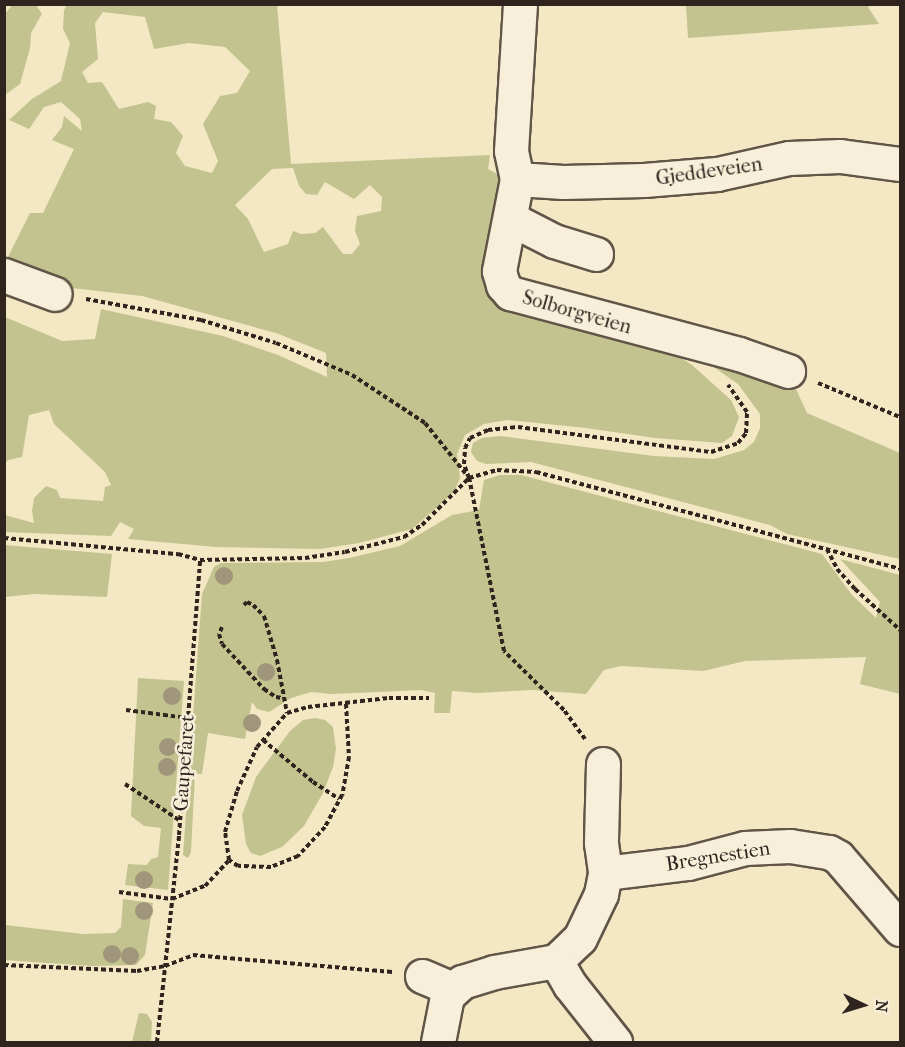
<!DOCTYPE html>
<html>
<head>
<meta charset="utf-8">
<style>
	body { margin:0 }
	#map { position:relative; width:905px; height:1047px; overflow:hidden; background:#f3e7c4; font-family:"IM FELL French Canon",serif }
	div>[style] { position:absolute }
	[style*='--x'] { left:calc(var(--x)*1px); top:calc(var(--y)*1px); width:calc(var(--w)*1px); rotate:calc(var(--a)*1deg) }
	.green>* { inset:0; background:#c3c38f }
	.path>* { height:4px; margin-top:-2px; transform-origin:0; background:repeating-linear-gradient(90deg,#30241e 0 4.5px,transparent 0 7.5px) }
	.roads { filter:drop-shadow(2px 0 #615548) drop-shadow(-2px 0 #615548) drop-shadow(0 2px #615548) drop-shadow(0 -2px #615548) }
	.minor>* { height:33px; margin:-16.5px; padding:0 16.5px; transform-origin:16.5px; border-radius:16.5px; background:#f7efd9 }
	.trees>* { width:18px; height:18px; margin:-9px; border-radius:50%; background:#a0967b }
	span { translate:-50% -50%; white-space:nowrap; text-align:center; line-height:1.15; -webkit-text-stroke:5px #f7efd9; paint-order:stroke }
	.street-label { font-size:20px; color:#30241e }
	.frame { position:absolute; inset:0; border:6px solid #30241e; pointer-events:none }
	.north { position:absolute; left:833px; top:975px; width:60px; height:60px; -webkit-text-stroke:4px #f7efd9; paint-order:stroke; rotate:94deg; font-size:16px; font-weight:700; line-height:24px; text-align:center; color:#30241e }
	.north::after { content:''; display:block; margin:auto; width:21px; height:27px; background:#30241e; clip-path:polygon(50% 0,100% 100%,50% 72%,0 100%) }
</style>
</head>
<body>
<div id="map">
	<div class="green">
		<div style="clip-path:polygon(13px 4px,36px 5px,42px 14px,31px 33px,30px 48px,20px 84px,5px 95px,5px 14px)"></div>
		<div style="clip-path:polygon(evenodd,67px 5px,277px 5px,291px 164px,490px 155px,488px 169px,499px 175px,501px 184px,492px 282px,655px 342px,692px 365px,731px 400px,739px 417px,732px 436px,722px 443px,655px 438px,586px 428px,507px 420px,484px 424px,465px 435px,457px 454px,460px 478px,454px 492px,412px 529px,359px 543px,320px 549px,216px 547px,128px 539px,134px 529px,120px 522px,111px 536px,5px 532px,5px 515px,34px 523px,32px 511px,34px 498px,46px 486px,57px 490px,60px 498px,103px 501px,105px 487px,111px 485px,105px 472px,54px 424px,49px 410px,29px 415px,22px 457px,8px 460px,5px 464px,5px 317px,62px 341px,95px 339px,101px 309px,223px 336px,278px 355px,327px 377px,326px 353px,276px 333px,142px 296px,63px 287px,5px 263px,30px 213px,43px 213px,74px 149px,52px 140px,62px 127px,64px 116px,82px 131px,80px 119px,61px 102px,44px 107px,29px 129px,5px 118px,9px 120px,32px 99px,61px 81px,70px 43px,63px 29px,64px 10px,67px 5px,103px 12px,145px 17px,154px 49px,189px 43px,225px 47px,250px 71px,237px 93px,220px 96px,203px 124px,218px 161px,212px 173px,185px 166px,176px 153px,183px 136px,171px 122px,154px 119px,156px 106px,148px 102px,119px 109px,102px 82px,88px 83px,82px 72px,98px 59px,95px 23px,103px 12px,67px 5px,293px 168px,299px 186px,306px 194px,317px 195px,325px 182px,354px 199px,370px 185px,382px 197px,381px 211px,357px 216px,355px 231px,360px 244px,352px 254px,343px 254px,323px 227px,315px 233px,301px 234px,293px 231px,288px 244px,264px 252px,248px 219px,235px 205px,272px 169px,293px 168px)"></div>
		<div style="clip-path:polygon(686px 5px,870px 5px,868px 7px,879px 24px,688px 38px)"></div>
		<div style="clip-path:polygon(702px 359px,794px 385px,807px 413px,900px 453px,900px 559px,787px 534px,770px 525px,531px 462px,486px 464px,477px 461px,471px 452px,473px 443px,482px 438px,501px 436px,654px 456px,714px 459px,744px 450px,754px 442px,760px 428px,760px 414px,738px 384px)"></div>
		<div style="clip-path:polygon(500px 475px,521px 475px,822px 554px,852px 595px,876px 618px,880px 602px,840px 559px,900px 575px,900px 694px,860px 684px,866px 657px,745px 661px,703px 671px,621px 666px,604px 670px,586px 694px,532px 690px,477px 693px,452px 691px,450px 713px,434px 713px,435px 693px,421px 690px,332px 694px,311px 692px,291px 698px,269px 712px,257px 709px,252px 702px,245px 739px,208px 733px,202px 774px,195px 774px,191px 852px,188px 858px,183px 855px,202px 594px,214px 567px,221px 563px,323px 562px,349px 558px,400px 546px,452px 515px,479px 510px,484px 480px)"></div>
		<div style="clip-path:polygon(4px 545px,112px 554px,107px 597px,34px 594px,5px 597px)"></div>
		<div style="clip-path:polygon(138px 678px,184px 681px,168px 890px,125px 885px,128px 864px,147px 865px,151px 859px,158px 857px,161px 828px,144px 826px,131px 816px)"></div>
		<div style="clip-path:polygon(315px 718px,325px 720px,333px 727px,336px 749px,333px 767px,323px 793px,304px 826px,282px 847px,260px 856px,251px 853px,246px 844px,242px 815px,256px 777px,290px 731px,303px 720px)"></div>
		<div style="clip-path:polygon(123px 899px,153px 903px,145px 955px,136px 965px,91px 966px,5px 960px,5px 925px,83px 934px,115px 933px,121px 927px)"></div>
		<div style="clip-path:polygon(139px 1013px,147px 1014px,152px 1022px,151px 1042px,132px 1042px)"></div>
	</div>
	<div class="path">
		<div style="--x:86;--y:299;--w:117;--a:10.3"></div>
		<div style="--x:201;--y:320;--w:78;--a:17"></div>
		<div style="--x:276;--y:343;--w:82;--a:22.8"></div>
		<div style="--x:352;--y:375;--w:87;--a:33.3"></div>
		<div style="--x:425;--y:423;--w:65;--a:51.2"></div>
		<div style="--x:818;--y:383;--w:89;--a:22.5"></div>
		<div style="--x:4;--y:538;--w:175;--a:5.3"></div>
		<div style="--x:178;--y:554;--w:23;--a:15"></div>
		<div style="--x:200;--y:560;--w:105;--a:-1.1"></div>
		<div style="--x:305;--y:558;--w:40;--a:-8.5"></div>
		<div style="--x:345;--y:552;--w:61;--a:-14.3"></div>
		<div style="--x:404;--y:537;--w:22;--a:-34"></div>
		<div style="--x:422;--y:525;--w:66;--a:-45"></div>
		<div style="--x:469;--y:478;--w:29;--a:-16"></div>
		<div style="--x:497;--y:470;--w:39;--a:3"></div>
		<div style="--x:536;--y:472;--w:377;--a:14.9"></div>
		<div style="--x:827;--y:549;--w:22;--a:63"></div>
		<div style="--x:837;--y:569;--w:27;--a:48"></div>
		<div style="--x:855;--y:589;--w:61;--a:42.3"></div>
		<div style="--x:244;--y:605;--w:4;--a:-45"></div>
		<div style="--x:247;--y:602;--w:7;--a:27"></div>
		<div style="--x:253;--y:605;--w:16;--a:45"></div>
		<div style="--x:264;--y:616;--w:46;--a:73.5"></div>
		<div style="--x:277;--y:660;--w:54;--a:79.3"></div>
		<div style="--x:222;--y:627;--w:8;--a:113"></div>
		<div style="--x:219;--y:634;--w:10;--a:73"></div>
		<div style="--x:222;--y:644;--w:62;--a:47"></div>
		<div style="--x:264;--y:689;--w:14;--a:34"></div>
		<div style="--x:276;--y:697;--w:6;--a:9"></div>
		<div style="--x:346;--y:704;--w:53;--a:86.8"></div>
		<div style="--x:349;--y:757;--w:39;--a:100"></div>
		<div style="--x:342;--y:795;--w:36;--a:118"></div>
		<div style="--x:325;--y:827;--w:40;--a:133"></div>
		<div style="--x:298;--y:856;--w:29;--a:158"></div>
		<div style="--x:271;--y:867;--w:33;--a:-178"></div>
		<div style="--x:238;--y:866;--w:11;--a:-146"></div>
		<div style="--x:229;--y:860;--w:28;--a:-98"></div>
		<div style="--x:225;--y:832;--w:43;--a:-73.7"></div>
		<div style="--x:237;--y:791;--w:48;--a:-65.6"></div>
		<div style="--x:257;--y:747;--w:45;--a:-48.6"></div>
		<div style="--x:287;--y:713;--w:22;--a:-16"></div>
		<div style="--x:308;--y:707;--w:81;--a:-6.3"></div>
		<div style="--x:389;--y:698;--w:40;--a:0"></div>
		<div style="--x:126;--y:710;--w:63;--a:7.4"></div>
		<div style="--x:585;--y:739;--w:36;--a:-126"></div>
		<div style="--x:564;--y:710;--w:84;--a:-135.5"></div>
		<div style="--x:504;--y:651;--w:177;--a:-101.4"></div>
		<div style="--x:469;--y:478;--w:15;--a:-110"></div>
		<div style="--x:464;--y:464;--w:16;--a:-86"></div>
		<div style="--x:465;--y:448;--w:11;--a:-63"></div>
		<div style="--x:470;--y:438;--w:20;--a:-24"></div>
		<div style="--x:488;--y:430;--w:30;--a:-6"></div>
		<div style="--x:518;--y:427;--w:195;--a:7.4"></div>
		<div style="--x:711;--y:452;--w:28;--a:-18"></div>
		<div style="--x:738;--y:443;--w:13;--a:-51"></div>
		<div style="--x:746;--y:433;--w:21;--a:-87"></div>
		<div style="--x:747;--y:412;--w:33;--a:-125"></div>
		<div style="--x:263;--y:740;--w:65;--a:40"></div>
		<div style="--x:313;--y:782;--w:31;--a:33"></div>
		<div style="--x:125;--y:784;--w:65;--a:33.7"></div>
		<div style="--x:119;--y:892;--w:53;--a:7.5"></div>
		<div style="--x:172;--y:899;--w:35;--a:-22"></div>
		<div style="--x:205;--y:886;--w:35;--a:-47"></div>
		<div style="--x:4;--y:965;--w:133;--a:2.6"></div>
		<div style="--x:137;--y:971;--w:28;--a:-10"></div>
		<div style="--x:165;--y:966;--w:30;--a:-21"></div>
		<div style="--x:193;--y:955;--w:200;--a:4.9"></div>
		<div style="--x:157;--y:1042;--w:208;--a:-83.9"></div>
		<div style="--x:179;--y:835;--w:276;--a:-85.6"></div>
	</div>
	<div class="roads">
		<div class="minor">
			<div style="--x:520;--y:4;--w:147;--a:93.5"></div>
			<div style="--x:511;--y:151;--w:29;--a:78"></div>
			<div style="--x:517;--y:179;--w:94;--a:101.1"></div>
			<div style="--x:499;--y:271;--w:15;--a:74"></div>
			<div style="--x:503;--y:285;--w:11;--a:49"></div>
			<div style="--x:510;--y:293;--w:237;--a:14.9"></div>
			<div style="--x:739;--y:354;--w:52;--a:19.1"></div>
			<div style="--x:517;--y:179;--w:46;--a:3.7"></div>
			<div style="--x:563;--y:182;--w:81;--a:-1.4"></div>
			<div style="--x:644;--y:180;--w:73;--a:-4.7"></div>
			<div style="--x:717;--y:174;--w:74;--a:-12.5"></div>
			<div style="--x:789;--y:158;--w:51;--a:-2.2"></div>
			<div style="--x:840;--y:156;--w:61;--a:7.6"></div>
			<div style="--x:511;--y:219;--w:48;--a:27.1"></div>
			<div style="--x:554;--y:241;--w:44;--a:17.2"></div>
			<div style="--x:4;--y:275;--w:54;--a:20.4"></div>
			<div style="--x:603;--y:764;--w:79;--a:91.5"></div>
			<div style="--x:601;--y:843;--w:30;--a:82"></div>
			<div style="--x:556;--y:961;--w:33;--a:-44"></div>
			<div style="--x:580;--y:938;--w:49;--a:-64.5"></div>
			<div style="--x:601;--y:894;--w:21;--a:-79"></div>
			<div style="--x:605;--y:873;--w:84;--a:-6.9"></div>
			<div style="--x:688;--y:863;--w:59;--a:-14.7"></div>
			<div style="--x:745;--y:848;--w:45;--a:-2.5"></div>
			<div style="--x:790;--y:846;--w:39;--a:9"></div>
			<div style="--x:829;--y:852;--w:10;--a:29"></div>
			<div style="--x:838;--y:857;--w:95;--a:49.3"></div>
			<div style="--x:422;--y:976;--w:33;--a:23"></div>
			<div style="--x:438;--y:1042;--w:47;--a:-78.9"></div>
			<div style="--x:447;--y:996;--w:21;--a:-43"></div>
			<div style="--x:462;--y:982;--w:34;--a:-17"></div>
			<div style="--x:494;--y:972;--w:63;--a:-10.1"></div>
			<div style="--x:556;--y:961;--w:28;--a:60"></div>
			<div style="--x:570;--y:985;--w:73;--a:51.7"></div>
		</div>
	</div>
	<div class="trees">
		<div style="left:224px;top:576px"></div>
		<div style="left:266px;top:672px"></div>
		<div style="left:172px;top:696px"></div>
		<div style="left:252px;top:723px"></div>
		<div style="left:168px;top:747px"></div>
		<div style="left:167px;top:767px"></div>
		<div style="left:144px;top:880px"></div>
		<div style="left:144px;top:911px"></div>
		<div style="left:112px;top:954px"></div>
		<div style="left:130px;top:956px"></div>
	</div>
	<div class="street-label">
		<span style="left:709px;top:171px;rotate:-8deg">Gjeddeveien</span>
		<span style="left:577px;top:312px;rotate:16deg">Solborgveien</span>
		<span style="left:184px;top:763px;rotate:-86deg">Gaupefaret</span>
		<span style="left:718px;top:856px;rotate:-9deg">Bregnestien</span>
	</div>
	<div class="frame"></div>
	<div class="north">N</div>
</div>
</body>
</html>
